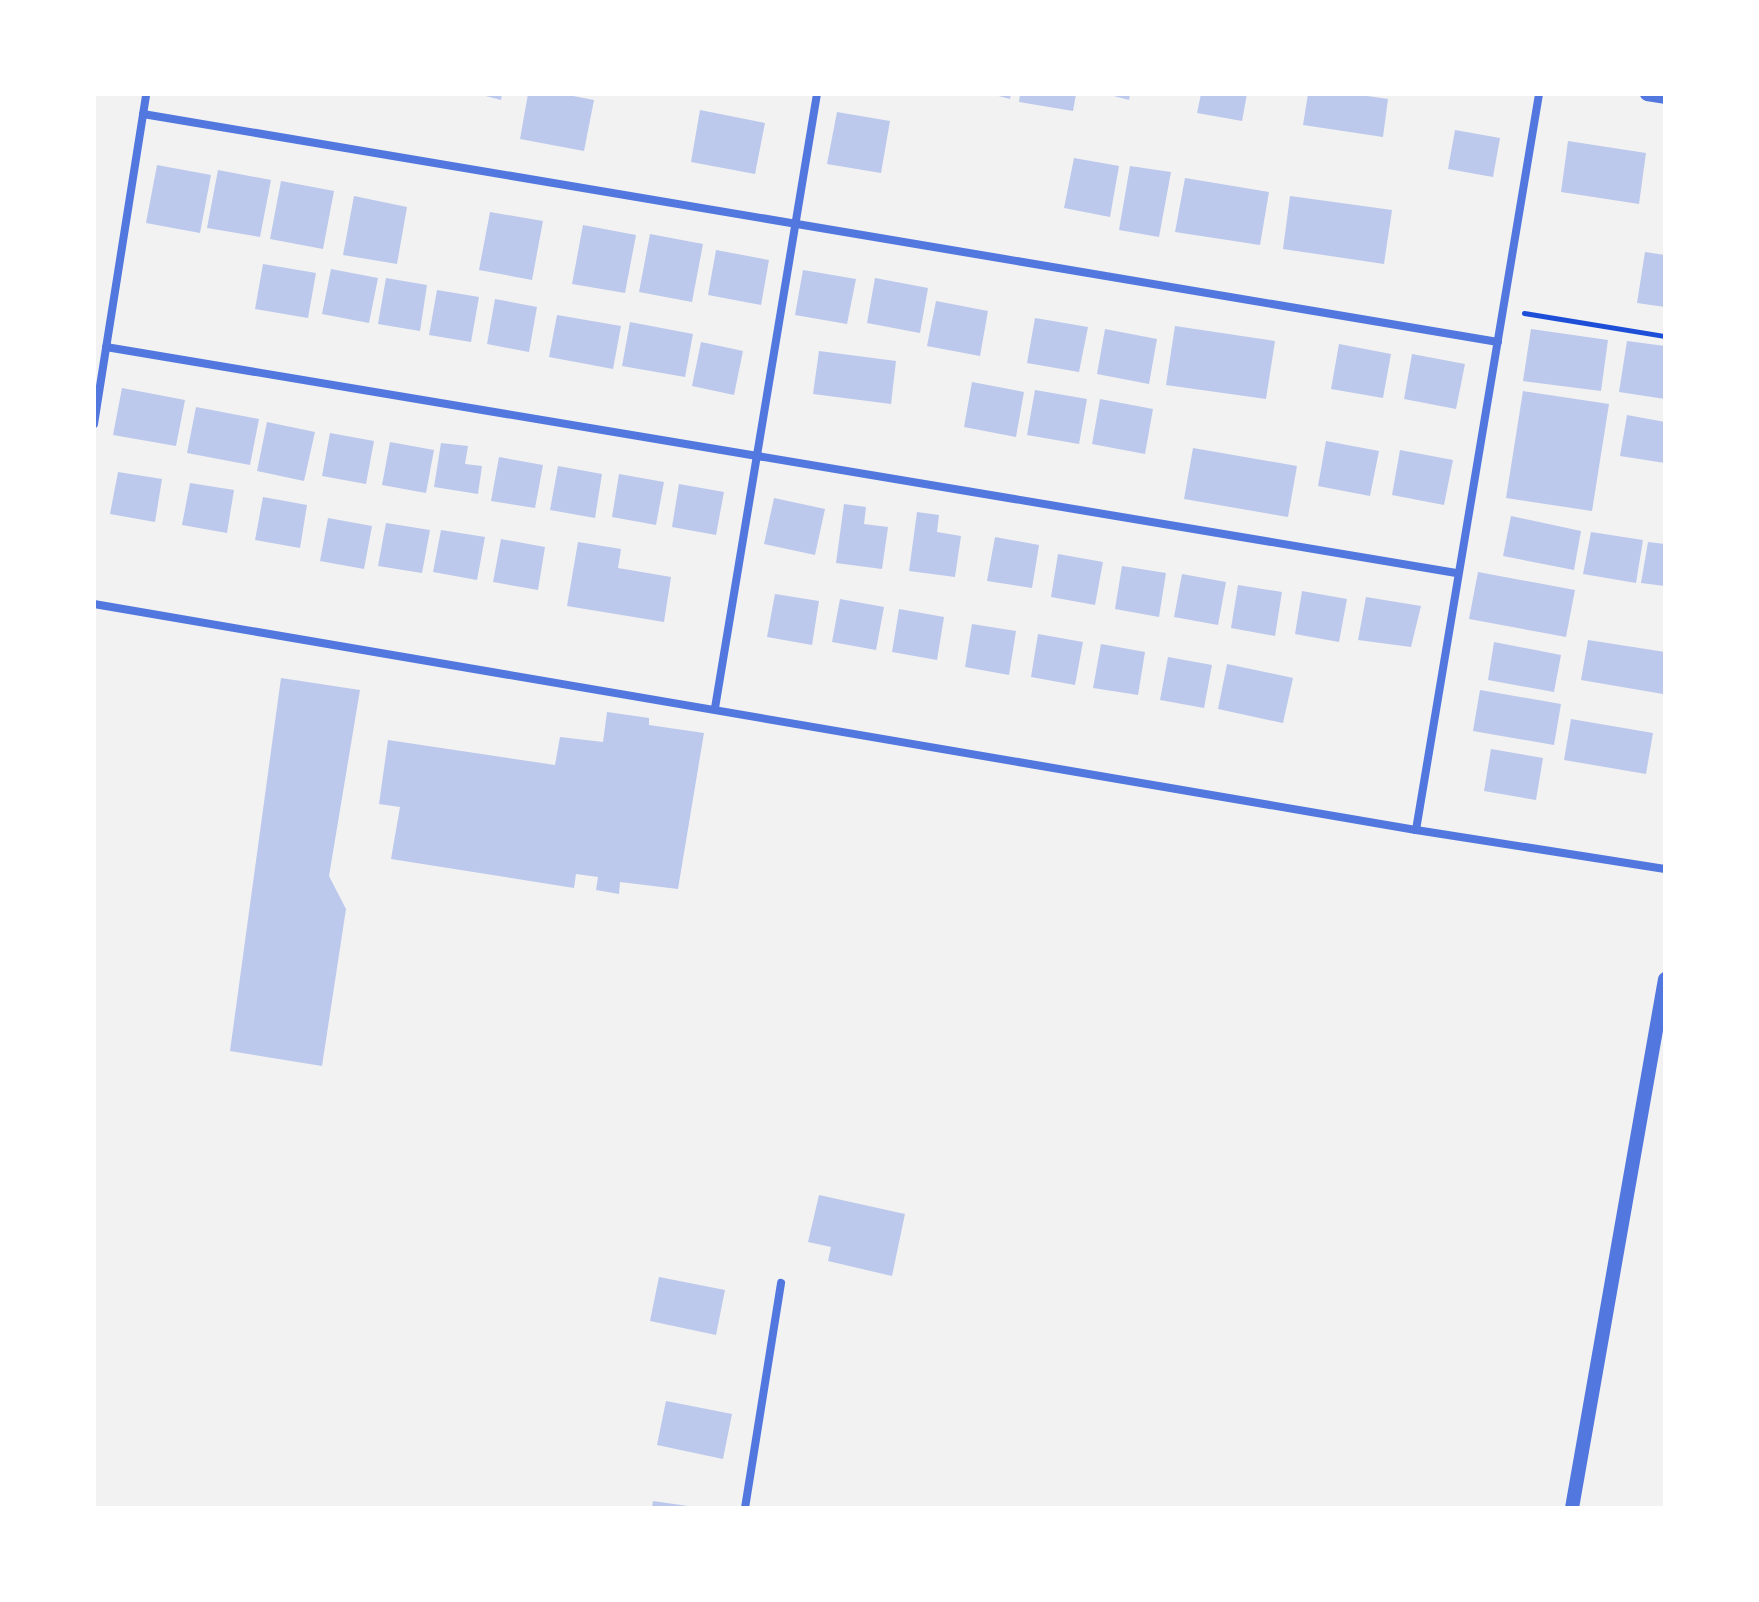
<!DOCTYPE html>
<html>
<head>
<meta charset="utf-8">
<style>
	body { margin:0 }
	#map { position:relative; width:1759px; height:1602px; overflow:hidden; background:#f2f2f2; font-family:Lora,serif }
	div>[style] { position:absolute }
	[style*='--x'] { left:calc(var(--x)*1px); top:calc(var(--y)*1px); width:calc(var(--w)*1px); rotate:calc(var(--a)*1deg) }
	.building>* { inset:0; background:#bdc9ec }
	.path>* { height:5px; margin:-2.5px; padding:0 2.5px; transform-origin:2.5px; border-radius:2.5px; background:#1d4ed8 }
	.minor>* { height:8px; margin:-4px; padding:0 4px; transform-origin:4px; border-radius:4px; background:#5277de }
	.tertiary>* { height:14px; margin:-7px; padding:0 7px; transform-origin:7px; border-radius:7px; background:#5277de }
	span { translate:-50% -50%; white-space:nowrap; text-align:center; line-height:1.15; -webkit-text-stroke:8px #fff; paint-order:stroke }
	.frame { position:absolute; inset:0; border:96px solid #fff; pointer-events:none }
</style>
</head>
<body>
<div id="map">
	<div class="building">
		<div style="clip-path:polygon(478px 94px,502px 94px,501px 100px)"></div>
		<div style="clip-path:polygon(528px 94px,563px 94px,594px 100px,584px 151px,520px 139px)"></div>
		<div style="clip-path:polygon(991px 94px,1011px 94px,1010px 99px)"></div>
		<div style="clip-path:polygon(1020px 94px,1076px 94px,1073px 111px,1019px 102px)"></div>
		<div style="clip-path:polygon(1106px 94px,1130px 94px,1129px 100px)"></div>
		<div style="clip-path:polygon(1201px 94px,1247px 94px,1242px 121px,1197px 113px)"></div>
		<div style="clip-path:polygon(1308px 94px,1354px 94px,1388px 99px,1383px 137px,1303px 125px)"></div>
		<div style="clip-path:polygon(700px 110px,765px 123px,755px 174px,691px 162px)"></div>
		<div style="clip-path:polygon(837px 112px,890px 121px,881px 173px,827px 164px)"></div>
		<div style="clip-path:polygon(1455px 130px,1500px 138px,1493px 177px,1448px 169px)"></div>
		<div style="clip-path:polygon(1568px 141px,1646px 153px,1639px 204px,1561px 192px)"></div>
		<div style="clip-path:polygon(1074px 158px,1119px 166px,1110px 217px,1064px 208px)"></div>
		<div style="clip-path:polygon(157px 165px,211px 175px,200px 233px,146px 223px)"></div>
		<div style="clip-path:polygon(1130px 166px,1171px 172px,1159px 237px,1119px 230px)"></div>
		<div style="clip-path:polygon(218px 170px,271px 180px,260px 237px,207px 228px)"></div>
		<div style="clip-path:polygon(1185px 178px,1269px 192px,1260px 245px,1175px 232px)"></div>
		<div style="clip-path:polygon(281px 181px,334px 191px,323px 249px,270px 239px)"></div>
		<div style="clip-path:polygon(354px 196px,407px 207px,397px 264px,343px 255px)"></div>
		<div style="clip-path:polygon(1290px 196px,1392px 210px,1384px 264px,1283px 249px)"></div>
		<div style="clip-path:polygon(490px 212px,543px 221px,532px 280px,479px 270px)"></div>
		<div style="clip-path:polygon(583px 225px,636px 235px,625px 293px,572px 284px)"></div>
		<div style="clip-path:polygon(650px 234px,703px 244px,692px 302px,639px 292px)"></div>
		<div style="clip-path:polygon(716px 250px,769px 260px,761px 305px,708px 295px)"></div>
		<div style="clip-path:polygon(1645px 252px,1665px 255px,1665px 307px,1637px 303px)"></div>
		<div style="clip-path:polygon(263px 264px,316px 273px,308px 318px,255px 309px)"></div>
		<div style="clip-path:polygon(331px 269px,378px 278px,369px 323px,322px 314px)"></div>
		<div style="clip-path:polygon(803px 270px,856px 279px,847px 324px,795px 315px)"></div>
		<div style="clip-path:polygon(386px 278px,427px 285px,420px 331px,378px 324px)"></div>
		<div style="clip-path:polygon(875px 278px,928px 288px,920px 333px,867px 323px)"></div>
		<div style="clip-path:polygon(437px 290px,479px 297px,471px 342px,429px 335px)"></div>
		<div style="clip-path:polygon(495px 299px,537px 307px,529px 352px,487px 344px)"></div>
		<div style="clip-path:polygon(936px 301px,988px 311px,980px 356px,927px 346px)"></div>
		<div style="clip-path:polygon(557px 315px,621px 326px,613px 369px,549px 357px)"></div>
		<div style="clip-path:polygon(1035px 318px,1088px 327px,1079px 372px,1027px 363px)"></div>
		<div style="clip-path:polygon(630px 322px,693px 334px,685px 377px,622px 366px)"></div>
		<div style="clip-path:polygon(1175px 326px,1275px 341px,1266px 399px,1166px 385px)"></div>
		<div style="clip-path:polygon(1105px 329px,1157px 339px,1149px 384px,1097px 374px)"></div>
		<div style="clip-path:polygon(1531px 329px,1608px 340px,1601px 391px,1523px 381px)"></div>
		<div style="clip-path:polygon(1627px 341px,1665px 346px,1665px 399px,1619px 392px)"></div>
		<div style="clip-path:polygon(701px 342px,743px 351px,734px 395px,692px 386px)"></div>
		<div style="clip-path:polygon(1339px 344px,1391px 354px,1383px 398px,1331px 389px)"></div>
		<div style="clip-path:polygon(819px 351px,896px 361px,891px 404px,813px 394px)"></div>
		<div style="clip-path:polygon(1412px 354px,1465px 364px,1456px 409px,1404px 399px)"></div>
		<div style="clip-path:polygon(972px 382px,1024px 392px,1016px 437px,964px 427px)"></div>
		<div style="clip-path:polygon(122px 388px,185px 400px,176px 446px,113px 435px)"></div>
		<div style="clip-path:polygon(1035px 390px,1087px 399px,1079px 444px,1027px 435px)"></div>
		<div style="clip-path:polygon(1523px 391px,1609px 404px,1592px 511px,1506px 498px)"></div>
		<div style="clip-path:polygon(1100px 399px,1153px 409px,1145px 454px,1092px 444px)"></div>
		<div style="clip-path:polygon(196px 407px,259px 419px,250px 465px,187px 453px)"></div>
		<div style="clip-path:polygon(1627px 415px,1665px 422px,1665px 463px,1620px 456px)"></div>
		<div style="clip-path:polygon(267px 422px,315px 432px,304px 481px,257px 471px)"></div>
		<div style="clip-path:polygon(330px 433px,374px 441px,366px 484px,322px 476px)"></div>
		<div style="clip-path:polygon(1326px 441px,1379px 451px,1370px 496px,1318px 486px)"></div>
		<div style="clip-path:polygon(390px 442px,434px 450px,426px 493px,382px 485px)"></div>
		<div style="clip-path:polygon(441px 443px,468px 446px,465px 464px,482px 466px,478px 494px,434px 487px)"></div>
		<div style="clip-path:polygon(1193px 448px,1297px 466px,1288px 517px,1184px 499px)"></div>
		<div style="clip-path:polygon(1400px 450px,1453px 460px,1444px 505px,1392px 495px)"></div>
		<div style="clip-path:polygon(499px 457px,543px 465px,535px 508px,491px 501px)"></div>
		<div style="clip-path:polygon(558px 466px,602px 474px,595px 518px,550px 510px)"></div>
		<div style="clip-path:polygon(118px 472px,162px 479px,155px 522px,110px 514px)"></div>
		<div style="clip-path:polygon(619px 474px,664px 482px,656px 525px,612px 517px)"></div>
		<div style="clip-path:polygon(190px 483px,234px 490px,227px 533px,182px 525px)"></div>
		<div style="clip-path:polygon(679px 484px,724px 492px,716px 535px,672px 527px)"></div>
		<div style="clip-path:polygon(263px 497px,307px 505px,300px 548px,255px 540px)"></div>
		<div style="clip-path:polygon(774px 498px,825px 509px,815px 555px,764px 544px)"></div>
		<div style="clip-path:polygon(844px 504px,866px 507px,864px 524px,888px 527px,882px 569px,836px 563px)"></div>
		<div style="clip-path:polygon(917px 512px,939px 515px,937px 532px,961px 536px,955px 577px,909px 571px)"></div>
		<div style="clip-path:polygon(1511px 516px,1581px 531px,1574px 570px,1503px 556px)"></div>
		<div style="clip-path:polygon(328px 518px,372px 526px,364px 569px,320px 561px)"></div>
		<div style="clip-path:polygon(386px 523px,430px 530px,422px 573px,378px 566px)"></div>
		<div style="clip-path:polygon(441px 530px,485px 537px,477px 580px,433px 572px)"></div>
		<div style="clip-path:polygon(1591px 532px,1643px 540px,1636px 583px,1583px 574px)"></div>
		<div style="clip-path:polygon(995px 537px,1039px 545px,1032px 588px,987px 581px)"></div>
		<div style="clip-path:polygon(501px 539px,545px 547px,538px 590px,493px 582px)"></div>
		<div style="clip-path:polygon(578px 542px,621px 549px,618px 568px,671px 577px,664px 622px,567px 606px)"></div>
		<div style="clip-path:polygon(1648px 542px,1665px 544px,1665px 586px,1641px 583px)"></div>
		<div style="clip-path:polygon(1058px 554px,1103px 562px,1095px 605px,1051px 597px)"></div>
		<div style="clip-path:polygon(1122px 566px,1166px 573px,1159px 617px,1115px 609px)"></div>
		<div style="clip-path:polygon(1478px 572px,1575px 590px,1566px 637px,1469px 619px)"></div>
		<div style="clip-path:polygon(1182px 574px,1226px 582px,1218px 625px,1174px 617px)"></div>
		<div style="clip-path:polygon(1238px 585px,1282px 592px,1275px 636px,1231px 628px)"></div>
		<div style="clip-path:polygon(1302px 591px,1347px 599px,1339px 642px,1295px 634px)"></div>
		<div style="clip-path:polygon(775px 594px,819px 601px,812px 645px,767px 637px)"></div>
		<div style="clip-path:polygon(1366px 597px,1421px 606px,1411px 647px,1358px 640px)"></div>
		<div style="clip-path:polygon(840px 599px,884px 607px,876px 650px,832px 642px)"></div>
		<div style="clip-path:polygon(899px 609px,944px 617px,937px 660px,892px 652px)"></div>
		<div style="clip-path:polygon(972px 624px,1016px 631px,1009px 675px,965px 667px)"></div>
		<div style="clip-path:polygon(1038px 634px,1083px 642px,1075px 685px,1031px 677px)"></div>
		<div style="clip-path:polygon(1588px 640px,1665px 652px,1663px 694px,1581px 680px)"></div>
		<div style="clip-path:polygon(1494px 642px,1561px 655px,1554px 692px,1488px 680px)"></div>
		<div style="clip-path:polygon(1101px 644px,1145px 652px,1138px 695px,1093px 688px)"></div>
		<div style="clip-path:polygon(1168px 657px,1212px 665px,1204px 708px,1160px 700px)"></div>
		<div style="clip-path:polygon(1227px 664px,1293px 678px,1283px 723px,1218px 709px)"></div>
		<div style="clip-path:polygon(281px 678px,360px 690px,329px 876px,346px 909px,322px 1066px,230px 1051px)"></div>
		<div style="clip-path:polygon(1480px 690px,1561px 704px,1554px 745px,1473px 731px)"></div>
		<div style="clip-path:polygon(607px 712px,649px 718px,649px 725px,704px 733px,678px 889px,620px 882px,619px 894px,596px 890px,598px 877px,576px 874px,574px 888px,391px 859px,400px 807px,379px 804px,388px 740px,555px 765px,560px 737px,603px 742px)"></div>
		<div style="clip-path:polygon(1571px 719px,1653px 733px,1646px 774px,1564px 760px)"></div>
		<div style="clip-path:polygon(1491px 749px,1543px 758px,1536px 800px,1484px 791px)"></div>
		<div style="clip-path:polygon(819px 1195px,905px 1214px,892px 1276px,828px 1261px,831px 1247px,808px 1242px)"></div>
		<div style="clip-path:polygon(659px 1277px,725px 1290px,716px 1335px,650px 1321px)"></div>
		<div style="clip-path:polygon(666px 1401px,732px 1414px,723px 1459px,657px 1445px)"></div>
		<div style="clip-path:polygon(653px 1501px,688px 1506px,688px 1508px,652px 1508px)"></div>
	</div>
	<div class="path">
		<div style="--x:1524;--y:313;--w:143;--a:9.3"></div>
	</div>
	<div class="minor">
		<div style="--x:143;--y:114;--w:1374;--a:9.55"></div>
		<div style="--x:106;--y:347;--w:1369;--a:9.5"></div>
		<div style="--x:94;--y:424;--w:334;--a:-81"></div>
		<div style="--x:94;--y:604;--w:1341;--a:9.7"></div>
		<div style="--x:1416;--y:830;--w:252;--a:8.9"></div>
		<div style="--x:715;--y:708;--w:622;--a:-80.57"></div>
		<div style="--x:1416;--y:830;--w:746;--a:-80.51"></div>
		<div style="--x:745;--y:1508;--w:228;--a:-80.9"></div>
	</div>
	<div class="tertiary">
		<div style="--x:1647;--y:94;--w:18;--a:9"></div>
		<div style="--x:1572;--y:1508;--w:537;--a:-80.03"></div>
	</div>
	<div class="frame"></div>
</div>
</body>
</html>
